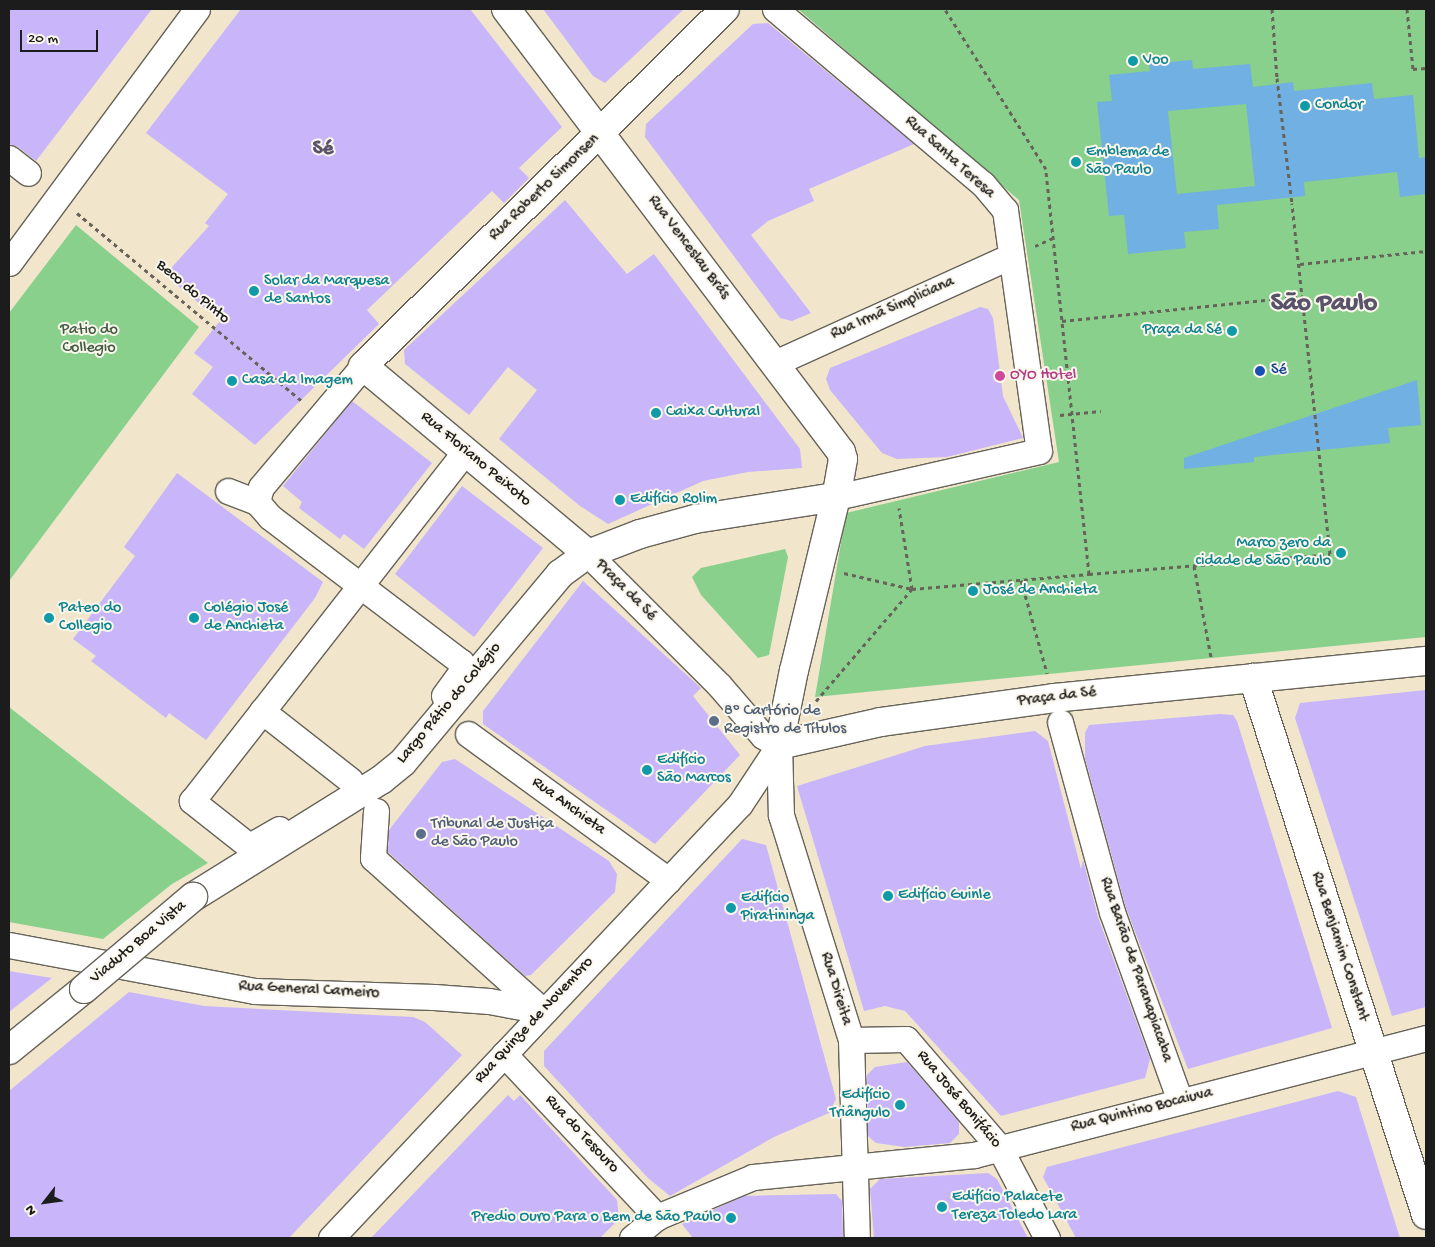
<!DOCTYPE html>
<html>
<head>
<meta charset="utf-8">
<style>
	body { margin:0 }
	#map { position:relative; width:1435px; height:1247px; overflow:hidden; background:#f1e6cb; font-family:"Gochi Hand",sans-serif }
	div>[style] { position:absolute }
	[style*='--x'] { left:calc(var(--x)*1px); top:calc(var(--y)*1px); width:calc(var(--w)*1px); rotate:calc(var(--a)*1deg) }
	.green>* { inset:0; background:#88d08c }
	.water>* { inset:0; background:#70b0e3 }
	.building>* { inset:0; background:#c8b5fa }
	.path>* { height:3px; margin-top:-1.5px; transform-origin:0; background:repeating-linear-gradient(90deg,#676359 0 4px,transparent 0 8px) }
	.roads { filter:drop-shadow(1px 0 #676359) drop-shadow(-1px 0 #676359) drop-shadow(0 1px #676359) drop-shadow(0 -1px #676359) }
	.minor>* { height:25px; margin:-12.5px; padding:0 12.5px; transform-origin:12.5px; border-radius:12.5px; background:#fff }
	.major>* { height:28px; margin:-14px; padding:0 14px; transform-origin:14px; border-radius:14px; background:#fff }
	.path-bridge>* { height:3px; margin-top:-1.5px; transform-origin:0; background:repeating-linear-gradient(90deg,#676359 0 4px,transparent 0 8px) }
	.bridges { filter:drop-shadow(1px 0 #676359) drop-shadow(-1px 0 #676359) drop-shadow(0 1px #676359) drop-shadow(0 -1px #676359) }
	.major-bridge>* { height:28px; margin:-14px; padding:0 14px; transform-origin:14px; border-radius:14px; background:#fff }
	.dots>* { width:14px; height:14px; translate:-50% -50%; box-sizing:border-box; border:2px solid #fbf7ec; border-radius:50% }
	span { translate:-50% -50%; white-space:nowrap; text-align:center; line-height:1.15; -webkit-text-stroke:4px #fbf7ec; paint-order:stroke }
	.culture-label { font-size:16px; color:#0d838f }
	.left { translate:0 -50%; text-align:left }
	.right { translate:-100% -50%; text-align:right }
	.street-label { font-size:16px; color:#1c1c1c }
	.park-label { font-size:16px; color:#425b43 }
	.transit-label { font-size:16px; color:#164399 }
	.hotel-label { font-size:16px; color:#b23c85 }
	.service-label { font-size:16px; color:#4e5e75 }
	.district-label { font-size:21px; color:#58526a; font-weight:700 }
	.town-label { font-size:26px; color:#58526a; font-weight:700 }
	.frame { position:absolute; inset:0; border:10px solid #1c1c1c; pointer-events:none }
	.north { position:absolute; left:20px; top:1177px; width:50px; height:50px; -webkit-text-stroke:4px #fbf7ec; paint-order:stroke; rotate:240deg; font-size:14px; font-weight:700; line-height:20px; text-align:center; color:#1c1c1c }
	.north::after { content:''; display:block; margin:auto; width:18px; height:22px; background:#1c1c1c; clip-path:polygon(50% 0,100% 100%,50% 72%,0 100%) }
	.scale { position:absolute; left:20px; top:30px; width:78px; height:22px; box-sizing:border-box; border:2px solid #1c1c1c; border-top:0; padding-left:6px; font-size:15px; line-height:18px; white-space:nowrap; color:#1c1c1c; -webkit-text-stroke:4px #fbf7ec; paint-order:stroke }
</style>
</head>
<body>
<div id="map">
	<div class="green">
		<div style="clip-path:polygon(798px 9px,1426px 9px,1426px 637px,815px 697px,846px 513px,1059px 462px,1019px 200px)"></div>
		<div style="clip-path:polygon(76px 225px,199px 327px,9px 581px,9px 313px)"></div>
		<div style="clip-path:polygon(785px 549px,788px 557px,769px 655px,758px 658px,701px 595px,692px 577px,701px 568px)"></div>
		<div style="clip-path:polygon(9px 707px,208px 863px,172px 884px,103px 939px,9px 922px)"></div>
	</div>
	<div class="water">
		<div style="clip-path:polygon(evenodd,1192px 60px,1193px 69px,1250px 64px,1253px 87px,1293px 82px,1294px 91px,1372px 83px,1374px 99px,1413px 95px,1419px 158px,1426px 157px,1426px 194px,1400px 197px,1397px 172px,1304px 182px,1305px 196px,1217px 205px,1219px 229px,1184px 232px,1186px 248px,1128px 254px,1124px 215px,1109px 216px,1097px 102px,1112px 101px,1109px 75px,1150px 71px,1149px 64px,1192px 60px,1246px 104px,1255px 186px,1177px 194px,1168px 111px,1246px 104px)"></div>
		<div style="clip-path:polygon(1417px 380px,1421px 425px,1388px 428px,1390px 443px,1254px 457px,1254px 462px,1184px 469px,1184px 458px)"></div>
	</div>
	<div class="building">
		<div style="clip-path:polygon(9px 9px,152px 9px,36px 161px,18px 147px,9px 144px)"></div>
		<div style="clip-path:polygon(241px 9px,470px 9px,562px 127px,519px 168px,529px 178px,504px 203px,492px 191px,367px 310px,379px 324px,255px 445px,192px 394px,213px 367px,194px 353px,220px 321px,165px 275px,209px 226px,205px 223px,228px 194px,146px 133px)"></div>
		<div style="clip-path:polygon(543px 9px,684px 9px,605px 83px,593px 76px)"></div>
		<div style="clip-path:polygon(768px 23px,914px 144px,809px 189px,814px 201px,768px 221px,751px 235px,811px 313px,792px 321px,780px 318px,645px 137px,646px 124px,753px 24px)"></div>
		<div style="clip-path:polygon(565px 200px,627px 274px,654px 254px,800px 449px,802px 468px,748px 472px,703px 481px,608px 524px,580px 506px,499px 439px,537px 390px,508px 367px,469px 415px,405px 364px,404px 350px)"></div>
		<div style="clip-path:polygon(980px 307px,988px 309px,993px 318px,1003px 396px,1023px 438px,947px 457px,897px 459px,882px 453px,830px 390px,826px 379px,830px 368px)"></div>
		<div style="clip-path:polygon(352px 401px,432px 463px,364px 549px,344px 534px,340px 539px,299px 508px,302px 502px,283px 486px)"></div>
		<div style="clip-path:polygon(177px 473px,323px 582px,315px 598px,206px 740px,169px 713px,166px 718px,91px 661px,96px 656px,73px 639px,135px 556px,124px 547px)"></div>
		<div style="clip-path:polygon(462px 486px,543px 548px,474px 637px,395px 574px)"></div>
		<div style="clip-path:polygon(583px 581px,701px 688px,693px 696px,740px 755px,655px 844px,483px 724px,483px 711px)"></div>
		<div style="clip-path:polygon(1426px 690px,1426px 1007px,1392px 1016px,1295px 718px,1300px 703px)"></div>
		<div style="clip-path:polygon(1220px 714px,1233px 715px,1237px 721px,1332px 1028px,1188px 1069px,1126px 908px,1085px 758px,1085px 733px,1089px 725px)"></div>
		<div style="clip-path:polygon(1035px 731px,1048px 741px,1081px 869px,1083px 860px,1098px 917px,1150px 1059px,1145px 1078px,1001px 1116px,905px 1011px,885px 1006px,864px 1011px,797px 786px,925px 746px)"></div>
		<div style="clip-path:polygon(455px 759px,609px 861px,617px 874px,615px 892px,531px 975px,525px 976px,388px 852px,389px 830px,442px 762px)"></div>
		<div style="clip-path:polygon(742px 839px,766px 845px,836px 1099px,829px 1113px,774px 1137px,670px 1196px,648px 1178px,544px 1066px,544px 1051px)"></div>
		<div style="clip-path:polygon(9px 971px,21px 973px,52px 978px,9px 1012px)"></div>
		<div style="clip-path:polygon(129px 992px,204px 1006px,413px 1017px,425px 1022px,462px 1055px,289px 1238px,9px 1238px,9px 1091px)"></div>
		<div style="clip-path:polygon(907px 1062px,959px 1122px,959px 1134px,950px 1143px,905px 1147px,876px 1143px,868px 1136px,867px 1075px,875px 1067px)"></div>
		<div style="clip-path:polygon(1338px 1091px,1356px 1097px,1400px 1238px,1076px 1238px,1043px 1177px,1047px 1167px)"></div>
		<div style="clip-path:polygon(508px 1095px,514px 1101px,520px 1095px,617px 1200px,619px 1219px,600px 1238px,371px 1238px)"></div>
		<div style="clip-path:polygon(988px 1173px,997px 1179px,1028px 1238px,874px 1238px,870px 1189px,880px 1179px)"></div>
		<div style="clip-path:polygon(836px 1194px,842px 1201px,843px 1238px,693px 1238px,682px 1224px,744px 1196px)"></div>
	</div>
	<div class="path">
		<div style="--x:1272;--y:9;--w:69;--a:85.9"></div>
		<div style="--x:1407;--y:9;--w:60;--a:84.3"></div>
		<div style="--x:1413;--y:69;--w:13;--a:-4"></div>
		<div style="--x:77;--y:213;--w:293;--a:39.9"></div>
		<div style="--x:1035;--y:246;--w:20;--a:-24"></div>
		<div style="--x:1300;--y:264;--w:127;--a:-5.9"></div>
		<div style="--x:1062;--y:321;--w:242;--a:-5.9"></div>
		<div style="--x:1060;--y:415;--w:41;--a:-5.6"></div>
		<div style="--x:1194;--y:566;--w:93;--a:79.4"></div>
		<div style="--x:844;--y:573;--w:70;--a:13.2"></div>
		<div style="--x:912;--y:589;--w:82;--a:-99.1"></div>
		<div style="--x:1089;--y:574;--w:242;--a:-4.7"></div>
		<div style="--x:1330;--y:554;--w:353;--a:-96.2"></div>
		<div style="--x:1021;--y:580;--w:97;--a:74.4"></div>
		<div style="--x:816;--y:701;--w:148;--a:-49.4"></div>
		<div style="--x:912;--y:589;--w:178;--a:-4.8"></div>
		<div style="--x:1089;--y:574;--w:407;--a:-96.1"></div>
		<div style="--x:1046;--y:169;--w:189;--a:-122.3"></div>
	</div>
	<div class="roads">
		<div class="minor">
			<div style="--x:775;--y:9;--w:272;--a:40.1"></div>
			<div style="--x:983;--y:184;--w:34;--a:50"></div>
			<div style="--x:1005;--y:210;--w:243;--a:82"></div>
			<div style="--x:1039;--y:451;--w:208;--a:167.2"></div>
			<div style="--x:9;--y:158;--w:24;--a:38"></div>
			<div style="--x:9;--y:263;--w:316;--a:-53.5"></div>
			<div style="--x:775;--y:363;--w:259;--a:-24.4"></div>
			<div style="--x:363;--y:366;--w:158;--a:130.1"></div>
			<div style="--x:261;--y:487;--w:16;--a:105"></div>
			<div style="--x:257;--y:502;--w:20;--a:49"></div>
			<div style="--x:270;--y:517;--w:240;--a:37.2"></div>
			<div style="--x:461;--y:662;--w:7;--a:63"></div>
			<div style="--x:464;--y:668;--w:34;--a:126"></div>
			<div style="--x:228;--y:491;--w:31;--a:21"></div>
			<div style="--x:588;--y:554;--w:185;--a:45"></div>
			<div style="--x:719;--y:685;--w:67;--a:49.2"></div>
			<div style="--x:763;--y:736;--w:18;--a:29"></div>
			<div style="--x:262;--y:711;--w:112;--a:38.1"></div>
			<div style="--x:1060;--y:722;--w:197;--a:74.7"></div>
			<div style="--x:1112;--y:912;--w:201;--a:70.2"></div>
			<div style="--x:468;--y:734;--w:248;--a:36.1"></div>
			<div style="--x:779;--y:745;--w:70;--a:88.4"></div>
			<div style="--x:781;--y:815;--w:236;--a:72.7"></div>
			<div style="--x:851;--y:1040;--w:198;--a:88.3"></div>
			<div style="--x:376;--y:811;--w:47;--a:93.7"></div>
			<div style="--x:373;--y:858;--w:229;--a:42"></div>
			<div style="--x:279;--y:829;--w:34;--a:150"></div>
			<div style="--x:249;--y:846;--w:73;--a:-141.7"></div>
			<div style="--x:192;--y:801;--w:443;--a:-52"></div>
			<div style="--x:9;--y:945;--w:250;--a:10.6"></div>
			<div style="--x:255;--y:991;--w:179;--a:1.9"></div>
			<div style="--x:434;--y:997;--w:55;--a:4.2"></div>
			<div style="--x:489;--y:1001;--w:55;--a:10.5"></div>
			<div style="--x:851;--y:1040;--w:55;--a:-1"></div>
			<div style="--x:906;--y:1039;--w:143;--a:49.3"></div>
			<div style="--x:999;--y:1147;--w:103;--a:62.2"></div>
			<div style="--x:504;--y:1054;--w:224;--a:46.8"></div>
			<div style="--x:331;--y:1238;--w:596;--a:-46.7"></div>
			<div style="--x:740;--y:804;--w:71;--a:-56.5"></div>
			<div style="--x:632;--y:1238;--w:33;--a:-40"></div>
			<div style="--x:657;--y:1217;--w:104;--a:-22.6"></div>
			<div style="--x:753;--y:1177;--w:222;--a:-5.7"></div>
			<div style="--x:974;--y:1155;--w:467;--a:-14.5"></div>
		</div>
		<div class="major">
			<div style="--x:506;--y:9;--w:555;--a:52.9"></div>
			<div style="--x:841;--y:452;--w:7;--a:74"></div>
			<div style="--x:843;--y:459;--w:39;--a:100"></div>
			<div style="--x:836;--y:497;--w:178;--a:103.6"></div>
			<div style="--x:794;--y:670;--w:76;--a:101.3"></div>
			<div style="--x:779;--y:745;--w:105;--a:-12.7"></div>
			<div style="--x:881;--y:722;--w:175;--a:-7.9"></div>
			<div style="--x:1054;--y:698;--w:374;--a:-5.7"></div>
			<div style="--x:588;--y:554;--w:293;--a:-140.1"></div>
			<div style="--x:363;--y:366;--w:508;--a:-44.6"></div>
			<div style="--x:1253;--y:678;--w:564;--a:72.14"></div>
			<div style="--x:193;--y:897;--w:221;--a:-31.9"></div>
			<div style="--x:381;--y:780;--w:28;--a:-39"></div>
			<div style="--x:403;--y:762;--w:245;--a:-50.1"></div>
			<div style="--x:560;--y:574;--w:34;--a:-36"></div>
			<div style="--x:588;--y:554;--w:56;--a:-21"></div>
			<div style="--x:640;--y:534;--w:57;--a:-15.3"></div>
			<div style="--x:695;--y:519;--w:143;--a:-8.9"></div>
			<div style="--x:9;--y:1050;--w:97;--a:-39.1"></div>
		</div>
	</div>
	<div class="path-bridge">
		<div style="--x:1277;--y:78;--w:126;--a:83.2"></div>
	</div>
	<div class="bridges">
		<div class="major-bridge">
			<div style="--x:84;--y:989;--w:143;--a:-40.2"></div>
		</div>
	</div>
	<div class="dots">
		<div style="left:1133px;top:61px;background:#0f9aa8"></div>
		<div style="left:1305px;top:106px;background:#0f9aa8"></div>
		<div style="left:1076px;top:162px;background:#0f9aa8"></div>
		<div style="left:254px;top:291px;background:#0f9aa8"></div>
		<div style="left:1232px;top:331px;background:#0f9aa8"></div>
		<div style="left:1260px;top:371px;background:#1a4fb4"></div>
		<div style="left:1000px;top:376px;background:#d1479c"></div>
		<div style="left:232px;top:381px;background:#0f9aa8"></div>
		<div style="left:656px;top:413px;background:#0f9aa8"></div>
		<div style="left:620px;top:500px;background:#0f9aa8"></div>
		<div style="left:1341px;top:553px;background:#0f9aa8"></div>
		<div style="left:973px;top:591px;background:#0f9aa8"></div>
		<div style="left:49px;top:618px;background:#0f9aa8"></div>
		<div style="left:194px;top:618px;background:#0f9aa8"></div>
		<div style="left:714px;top:721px;background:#5c6f8a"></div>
		<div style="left:647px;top:770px;background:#0f9aa8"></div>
		<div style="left:421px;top:834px;background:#5c6f8a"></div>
		<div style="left:888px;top:896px;background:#0f9aa8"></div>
		<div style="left:731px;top:908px;background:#0f9aa8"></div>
		<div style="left:900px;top:1105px;background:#0f9aa8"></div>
		<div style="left:942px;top:1207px;background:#0f9aa8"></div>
		<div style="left:731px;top:1218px;background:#0f9aa8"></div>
	</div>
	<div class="culture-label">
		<span class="left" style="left:1143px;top:61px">Voo</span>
		<span class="left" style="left:1315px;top:106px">Condor</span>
		<span class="left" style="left:1086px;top:162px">Emblema de<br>São Paulo</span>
		<span class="left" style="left:264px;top:291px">Solar da Marquesa<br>de Santos</span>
		<span class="right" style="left:1222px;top:331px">Praça da Sé</span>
		<span class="left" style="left:242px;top:381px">Casa da Imagem</span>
		<span class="left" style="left:666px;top:413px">Caixa Cultural</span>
		<span class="left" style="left:630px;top:500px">Edifício Rolim</span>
		<span class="right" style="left:1331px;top:553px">Marco zero da<br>cidade de São Paulo</span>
		<span class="left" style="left:983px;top:591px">José de Anchieta</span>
		<span class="left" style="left:59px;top:618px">Pateo do<br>Collegio</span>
		<span class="left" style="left:204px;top:618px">Colégio José<br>de Anchieta</span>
		<span class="left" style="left:657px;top:770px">Edifício<br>São Marcos</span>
		<span class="left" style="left:898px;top:896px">Edifício Guinle</span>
		<span class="left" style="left:741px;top:908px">Edifício<br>Piratininga</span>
		<span class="right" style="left:890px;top:1105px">Edifício<br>Triângulo</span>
		<span class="left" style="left:952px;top:1207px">Edifício Palacete<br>Tereza Toledo Lara</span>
		<span class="right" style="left:721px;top:1218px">Predio Ouro Para o Bem de São Paulo</span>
	</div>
	<div class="street-label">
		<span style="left:949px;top:158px;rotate:42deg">Rua Santa Teresa</span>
		<span style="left:545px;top:188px;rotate:-44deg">Rua Roberto Simonsen</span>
		<span style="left:688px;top:248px;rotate:53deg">Rua Venceslau Brás</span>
		<span style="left:192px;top:293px;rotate:40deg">Beco do Pinto</span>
		<span style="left:893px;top:309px;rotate:-24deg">Rua Irmã Simpliciana</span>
		<span style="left:475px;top:460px;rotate:40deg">Rua Floriano Peixoto</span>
		<span style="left:625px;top:591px;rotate:45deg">Praça da Sé</span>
		<span style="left:1057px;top:698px;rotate:-7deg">Praça da Sé</span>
		<span style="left:450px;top:704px;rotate:-50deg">Largo Pátio do Colégio</span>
		<span style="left:568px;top:807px;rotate:36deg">Rua Anchieta</span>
		<span style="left:139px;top:943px;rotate:-40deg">Viaduto Boa Vista</span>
		<span style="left:1339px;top:947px;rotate:72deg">Rua Benjamim Constant</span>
		<span style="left:1135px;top:970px;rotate:71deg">Rua Barão de Paranapiacaba</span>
		<span style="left:835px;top:989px;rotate:73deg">Rua Direita</span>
		<span style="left:309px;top:991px;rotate:3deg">Rua General Carneiro</span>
		<span style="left:535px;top:1021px;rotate:-47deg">Rua Quinze de Novembro</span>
		<span style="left:958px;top:1100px;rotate:50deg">Rua José Bonifácio</span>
		<span style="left:1142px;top:1111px;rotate:-14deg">Rua Quintino Bocaiuva</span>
		<span style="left:581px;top:1135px;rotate:47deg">Rua do Tesouro</span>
	</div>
	<div class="park-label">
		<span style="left:89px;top:340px">Patio do<br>Collegio</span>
	</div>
	<div class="transit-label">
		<span class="left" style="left:1271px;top:371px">Sé</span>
	</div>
	<div class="hotel-label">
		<span class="left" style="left:1010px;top:376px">OYO Hotel</span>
	</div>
	<div class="service-label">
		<span class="left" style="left:724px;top:721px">8º Cartório de<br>Registro de Títulos</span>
		<span class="left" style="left:431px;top:834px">Tribunal de Justiça<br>de São Paulo</span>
	</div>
	<div class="district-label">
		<span style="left:323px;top:150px">Sé</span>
	</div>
	<div class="town-label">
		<span style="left:1324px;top:305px">São Paulo</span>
	</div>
	<div class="frame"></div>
	<div class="north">N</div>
	<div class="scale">20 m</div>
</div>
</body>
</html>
